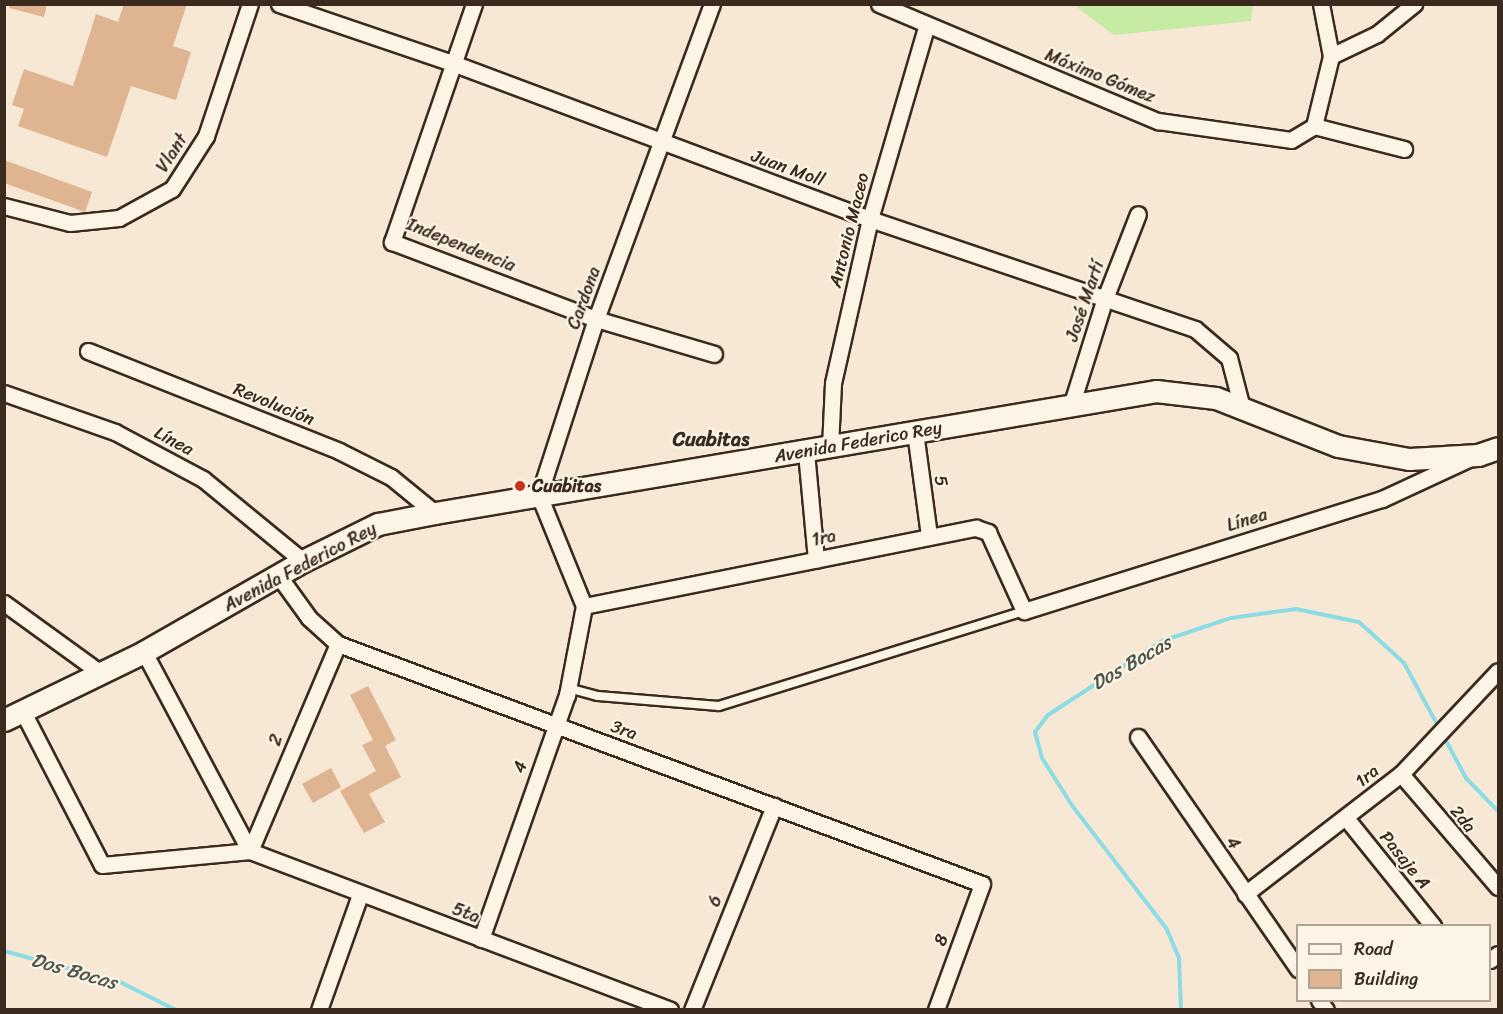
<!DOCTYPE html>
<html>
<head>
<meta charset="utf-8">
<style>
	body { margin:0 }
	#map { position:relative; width:1503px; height:1014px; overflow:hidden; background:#f6e8d4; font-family:Sriracha,sans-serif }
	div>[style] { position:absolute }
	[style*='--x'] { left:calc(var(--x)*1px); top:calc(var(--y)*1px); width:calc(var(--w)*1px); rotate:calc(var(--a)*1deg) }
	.green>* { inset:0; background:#c7eba5 }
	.stream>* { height:4px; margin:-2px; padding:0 2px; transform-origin:2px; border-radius:2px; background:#8bdce5 }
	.building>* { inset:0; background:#dfb490 }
	.roads { filter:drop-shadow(2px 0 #3b2a1e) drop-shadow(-2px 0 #3b2a1e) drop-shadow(0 2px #3b2a1e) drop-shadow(0 -2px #3b2a1e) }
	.service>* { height:8px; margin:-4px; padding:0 4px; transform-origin:4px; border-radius:4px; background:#fcf5e5 }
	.minor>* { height:15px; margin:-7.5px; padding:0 7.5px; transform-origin:7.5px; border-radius:7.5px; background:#fcf5e5 }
	.secondary>* { height:21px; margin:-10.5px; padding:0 10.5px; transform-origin:10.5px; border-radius:10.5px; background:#fcf5e5 }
	.dots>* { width:16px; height:16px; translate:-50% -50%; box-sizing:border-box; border:3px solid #fcf5e5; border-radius:50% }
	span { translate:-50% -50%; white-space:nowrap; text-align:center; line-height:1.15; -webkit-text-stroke:4.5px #fcf5e5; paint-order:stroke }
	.street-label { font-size:18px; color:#3b2a1e }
	.poi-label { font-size:18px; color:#3b2a1e; font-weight:700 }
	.left { translate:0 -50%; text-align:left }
	.neighbourhood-label { font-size:20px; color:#3b2a1e; font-weight:700 }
	.water-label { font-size:20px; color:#4f5650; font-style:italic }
	.frame { position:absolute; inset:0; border:6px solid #3b2a1e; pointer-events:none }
	.legend { position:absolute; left:1296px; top:924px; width:195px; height:78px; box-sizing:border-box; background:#fcf5e5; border:2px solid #afa495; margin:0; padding:8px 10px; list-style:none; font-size:18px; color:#3b2a1e }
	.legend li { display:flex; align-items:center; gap:12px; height:30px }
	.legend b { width:30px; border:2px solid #afa495 }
</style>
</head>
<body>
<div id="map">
	<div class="green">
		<div style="clip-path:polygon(1074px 5px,1253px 5px,1251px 21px,1114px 35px)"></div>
	</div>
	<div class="stream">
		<div style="--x:1443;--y:735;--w:49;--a:61.9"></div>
		<div style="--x:1466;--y:778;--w:46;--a:45.9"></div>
		<div style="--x:4;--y:951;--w:120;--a:15"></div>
		<div style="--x:120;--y:982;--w:63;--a:26.6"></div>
		<div style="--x:1181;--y:1010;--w:52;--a:-92.2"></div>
		<div style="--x:1179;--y:958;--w:33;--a:-113"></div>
		<div style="--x:1166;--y:928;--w:153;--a:-127.5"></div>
		<div style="--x:1073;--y:807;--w:58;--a:-122.3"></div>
		<div style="--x:1042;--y:758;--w:27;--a:-105"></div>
		<div style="--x:1035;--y:732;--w:21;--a:-53"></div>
		<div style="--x:1048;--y:715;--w:136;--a:-33"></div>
		<div style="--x:1162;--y:641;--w:73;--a:-18.4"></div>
		<div style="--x:1231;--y:618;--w:66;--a:-7.9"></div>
		<div style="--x:1296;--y:609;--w:64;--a:11.7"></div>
		<div style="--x:1359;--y:622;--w:61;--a:42.3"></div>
		<div style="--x:1404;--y:663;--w:74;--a:61.7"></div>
	</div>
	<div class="building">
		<div style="clip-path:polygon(10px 4px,47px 4px,44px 17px,9px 8px)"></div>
		<div style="clip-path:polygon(124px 4px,187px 4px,173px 46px,191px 52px,176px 100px,131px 86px,107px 157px,18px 126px,24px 109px,12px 105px,24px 69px,73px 86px,96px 14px,118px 22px)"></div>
		<div style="clip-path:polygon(4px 160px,92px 192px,85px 212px,4px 183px)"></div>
		<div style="clip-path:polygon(368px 686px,396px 740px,385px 746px,401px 777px,369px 794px,385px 822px,364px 833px,340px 791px,376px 771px,362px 745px,373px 740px,350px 695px)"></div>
		<div style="clip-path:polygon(331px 768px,341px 787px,313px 803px,302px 784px)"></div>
	</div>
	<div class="roads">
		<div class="service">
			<div style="--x:568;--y:688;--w:31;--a:15"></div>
			<div style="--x:598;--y:696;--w:121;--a:4.7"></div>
			<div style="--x:719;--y:706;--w:319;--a:-17.3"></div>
		</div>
		<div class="minor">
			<div style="--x:279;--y:4;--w:186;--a:18.8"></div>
			<div style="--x:455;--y:64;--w:443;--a:20.5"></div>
			<div style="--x:870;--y:219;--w:343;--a:18.7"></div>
			<div style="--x:1195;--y:329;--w:45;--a:40.5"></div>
			<div style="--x:1229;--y:358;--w:52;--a:75.4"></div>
			<div style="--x:474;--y:4;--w:252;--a:109"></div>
			<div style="--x:392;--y:242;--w:218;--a:20.7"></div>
			<div style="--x:596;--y:319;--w:123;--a:16.5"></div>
			<div style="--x:879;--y:4;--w:303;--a:22.8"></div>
			<div style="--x:1158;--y:121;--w:134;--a:8.1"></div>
			<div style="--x:1291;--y:140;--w:27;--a:-31"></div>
			<div style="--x:1331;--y:56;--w:51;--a:-25.6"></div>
			<div style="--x:1377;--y:34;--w:48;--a:-39"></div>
			<div style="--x:1314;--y:126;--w:72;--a:-76.3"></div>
			<div style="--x:1331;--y:56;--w:53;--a:-100.9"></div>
			<div style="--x:1314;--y:126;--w:93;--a:14.3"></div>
			<div style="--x:4;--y:206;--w:68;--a:14.4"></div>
			<div style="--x:70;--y:223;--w:49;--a:-5.8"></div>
			<div style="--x:119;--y:218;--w:60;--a:-28.7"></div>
			<div style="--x:172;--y:189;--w:63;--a:-57.3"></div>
			<div style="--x:206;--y:136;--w:139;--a:-71.6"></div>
			<div style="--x:88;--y:351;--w:270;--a:21.7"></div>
			<div style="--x:339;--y:451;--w:58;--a:26.6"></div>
			<div style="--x:391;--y:477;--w:57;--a:39.3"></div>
			<div style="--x:4;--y:393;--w:118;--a:19.4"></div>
			<div style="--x:115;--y:432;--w:100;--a:28.1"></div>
			<div style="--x:203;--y:479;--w:129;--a:39.4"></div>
			<div style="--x:1072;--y:403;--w:107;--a:-72.6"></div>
			<div style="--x:1104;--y:301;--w:93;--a:-68.7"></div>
			<div style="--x:915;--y:432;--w:104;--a:82.3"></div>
			<div style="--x:830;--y:447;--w:64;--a:-87.3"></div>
			<div style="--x:833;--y:383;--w:168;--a:-77.3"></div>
			<div style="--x:870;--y:219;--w:200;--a:-73.7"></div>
			<div style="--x:806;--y:452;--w:108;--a:84.7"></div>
			<div style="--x:278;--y:575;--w:53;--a:54.2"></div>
			<div style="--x:309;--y:618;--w:39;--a:42"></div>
			<div style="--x:338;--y:644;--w:687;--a:20.44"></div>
			<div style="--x:982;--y:884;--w:134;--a:110.1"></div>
			<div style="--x:4;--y:603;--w:121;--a:35.9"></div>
			<div style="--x:584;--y:606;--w:400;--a:-11.3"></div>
			<div style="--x:976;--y:528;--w:13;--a:18"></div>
			<div style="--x:988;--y:532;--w:87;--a:65.5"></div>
			<div style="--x:1024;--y:611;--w:375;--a:-17.4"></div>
			<div style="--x:1382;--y:499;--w:95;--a:-24.9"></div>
			<div style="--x:584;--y:606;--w:120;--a:-112.1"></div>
			<div style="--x:539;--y:495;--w:185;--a:-72.1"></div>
			<div style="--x:596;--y:319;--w:336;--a:-69.8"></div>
			<div style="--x:144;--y:652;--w:225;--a:62"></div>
			<div style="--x:23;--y:712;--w:172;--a:62.7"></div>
			<div style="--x:102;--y:865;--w:149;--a:-5.4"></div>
			<div style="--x:250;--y:851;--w:449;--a:20.7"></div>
			<div style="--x:1138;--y:737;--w:282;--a:55.4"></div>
			<div style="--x:1401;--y:774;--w:149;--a:49.4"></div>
			<div style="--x:1346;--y:818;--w:139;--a:51.1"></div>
			<div style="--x:250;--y:851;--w:225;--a:-67"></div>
			<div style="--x:1245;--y:894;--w:197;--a:-37.6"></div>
			<div style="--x:1401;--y:774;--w:141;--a:-46.7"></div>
			<div style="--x:481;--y:939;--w:259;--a:-70.6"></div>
			<div style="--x:567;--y:695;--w:91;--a:-79.2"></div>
			<div style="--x:1490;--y:960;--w:10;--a:-37"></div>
			<div style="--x:1319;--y:1000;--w:12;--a:55"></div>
			<div style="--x:319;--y:1010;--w:122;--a:-70.4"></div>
			<div style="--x:692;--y:1010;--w:220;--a:-68.1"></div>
		</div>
		<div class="secondary">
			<div style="--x:4;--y:720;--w:156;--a:-25.9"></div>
			<div style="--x:144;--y:652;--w:183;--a:-29.8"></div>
			<div style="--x:303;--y:561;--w:84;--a:-26.3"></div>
			<div style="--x:378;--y:524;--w:58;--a:-10.9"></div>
			<div style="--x:435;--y:513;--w:731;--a:-9.6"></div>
			<div style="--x:1156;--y:391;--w:60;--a:6.7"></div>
			<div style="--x:1216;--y:398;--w:131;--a:21.5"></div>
			<div style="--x:1338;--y:446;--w:72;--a:10.4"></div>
			<div style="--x:1409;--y:459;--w:69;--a:-3.3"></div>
			<div style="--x:1478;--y:455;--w:21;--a:-19"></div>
		</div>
	</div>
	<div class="dots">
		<div style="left:520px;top:486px;background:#c8321e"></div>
	</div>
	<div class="street-label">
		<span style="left:1100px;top:76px;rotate:22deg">Máximo Gómez</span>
		<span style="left:172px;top:153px;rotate:-57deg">Vlant</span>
		<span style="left:788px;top:168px;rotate:20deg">Juan Moll</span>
		<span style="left:849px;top:230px;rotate:-76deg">Antonio Maceo</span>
		<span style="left:461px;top:245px;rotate:22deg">Independencia</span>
		<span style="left:584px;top:298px;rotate:-70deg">Cardona</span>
		<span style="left:1085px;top:301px;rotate:-71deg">José Martí</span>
		<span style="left:274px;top:404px;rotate:22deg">Revolución</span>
		<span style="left:174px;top:441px;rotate:28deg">Línea</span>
		<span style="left:858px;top:442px;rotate:-10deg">Avenida Federico Rey</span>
		<span style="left:941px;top:481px;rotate:82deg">5</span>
		<span style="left:1247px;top:520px;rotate:-17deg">Línea</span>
		<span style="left:824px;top:538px;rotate:-12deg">1ra</span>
		<span style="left:300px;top:567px;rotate:-28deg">Avenida Federico Rey</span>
		<span style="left:624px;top:730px;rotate:20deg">3ra</span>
		<span style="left:276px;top:740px;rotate:-67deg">2</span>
		<span style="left:520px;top:767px;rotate:-71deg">4</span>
		<span style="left:1367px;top:776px;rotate:-39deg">1ra</span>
		<span style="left:1463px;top:819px;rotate:51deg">2da</span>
		<span style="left:1233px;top:843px;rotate:56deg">4</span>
		<span style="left:1405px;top:860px;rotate:51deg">Pasaje A</span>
		<span style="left:715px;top:901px;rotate:-68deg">6</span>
		<span style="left:466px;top:913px;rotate:20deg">5ta</span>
		<span style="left:941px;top:940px;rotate:-70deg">8</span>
	</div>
	<div class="poi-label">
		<span class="left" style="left:532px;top:486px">Cuabitas</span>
	</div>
	<div class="neighbourhood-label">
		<span style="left:711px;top:439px">Cuabitas</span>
	</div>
	<div class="water-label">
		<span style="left:1131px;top:663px;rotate:-30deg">Dos Bocas</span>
		<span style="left:74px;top:971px;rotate:16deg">Dos Bocas</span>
	</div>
	<div class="frame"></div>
	<ul class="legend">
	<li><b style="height:8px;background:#fcf5e5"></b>Road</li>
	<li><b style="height:16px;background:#dfb490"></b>Building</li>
	</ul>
</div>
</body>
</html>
